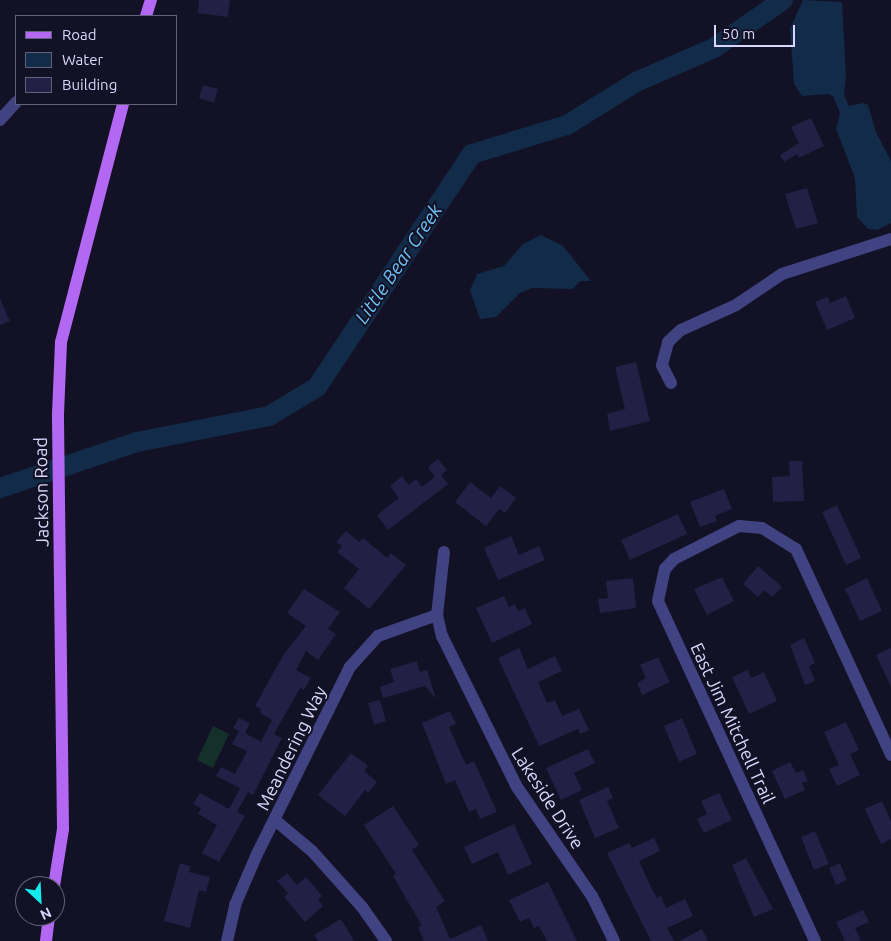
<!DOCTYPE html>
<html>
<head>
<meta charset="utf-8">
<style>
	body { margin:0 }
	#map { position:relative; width:891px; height:941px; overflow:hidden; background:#131125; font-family:Ubuntu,sans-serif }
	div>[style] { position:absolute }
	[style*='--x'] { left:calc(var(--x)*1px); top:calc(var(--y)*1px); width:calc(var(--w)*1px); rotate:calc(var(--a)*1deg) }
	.green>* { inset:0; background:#152f2b }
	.water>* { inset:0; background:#122b48 }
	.river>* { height:20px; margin:-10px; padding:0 10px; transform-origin:10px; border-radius:10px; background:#122b48 }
	.building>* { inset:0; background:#231f45 }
	.minor>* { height:12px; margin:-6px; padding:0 6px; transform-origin:6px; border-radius:6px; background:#404381 }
	.major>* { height:12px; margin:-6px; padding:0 6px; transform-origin:6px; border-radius:6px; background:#b368f3 }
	span { translate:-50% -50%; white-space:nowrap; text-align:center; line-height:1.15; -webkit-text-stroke:4px #131125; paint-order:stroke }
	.street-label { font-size:18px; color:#d9d8fc }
	.water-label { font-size:19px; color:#6ec2f4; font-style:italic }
	.legend { position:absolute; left:15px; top:15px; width:162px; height:90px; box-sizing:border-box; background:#131125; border:1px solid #62617b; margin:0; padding:6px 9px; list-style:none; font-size:15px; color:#d9d8fc }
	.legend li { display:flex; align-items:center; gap:10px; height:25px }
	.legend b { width:25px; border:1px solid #62617b }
	.north { position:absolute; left:15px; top:876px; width:50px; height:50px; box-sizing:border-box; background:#131125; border:1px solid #62617b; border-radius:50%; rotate:155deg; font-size:14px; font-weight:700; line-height:20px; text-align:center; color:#d9d8fc }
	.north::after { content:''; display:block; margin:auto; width:18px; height:22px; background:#13ebed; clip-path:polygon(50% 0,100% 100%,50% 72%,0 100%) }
	.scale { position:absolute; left:714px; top:25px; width:81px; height:22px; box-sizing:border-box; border:2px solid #d9d8fc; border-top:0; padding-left:6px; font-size:15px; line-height:18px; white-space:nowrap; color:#d9d8fc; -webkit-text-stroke:4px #131125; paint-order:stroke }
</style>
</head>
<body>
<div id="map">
	<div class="green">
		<div style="clip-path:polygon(213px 726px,229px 734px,213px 768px,197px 760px)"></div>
	</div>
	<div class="water">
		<div style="clip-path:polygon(803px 0,842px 2px,846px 77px,844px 95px,849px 106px,863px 103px,868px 105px,876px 132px,891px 161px,891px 223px,877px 230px,868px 229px,857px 217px,855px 178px,836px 129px,840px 113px,833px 96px,828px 94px,802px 96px,794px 84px,790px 29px)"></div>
		<div style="clip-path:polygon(541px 235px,563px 246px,591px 281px,580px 281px,573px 289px,532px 288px,520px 293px,496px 317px,480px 319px,470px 290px,477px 274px,504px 266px,523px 244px)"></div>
	</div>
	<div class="river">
		<div style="--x:0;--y:488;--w:145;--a:-18.6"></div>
		<div style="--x:137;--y:442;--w:135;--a:-11.1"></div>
		<div style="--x:269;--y:416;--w:56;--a:-31.1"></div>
		<div style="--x:317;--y:387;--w:280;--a:-56.4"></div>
		<div style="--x:472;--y:154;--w:99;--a:-17"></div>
		<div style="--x:567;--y:125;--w:81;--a:-31.9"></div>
		<div style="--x:636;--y:82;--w:85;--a:-23.6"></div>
		<div style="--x:714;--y:48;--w:84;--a:-34.8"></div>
	</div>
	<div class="building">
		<div style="clip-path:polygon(199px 0,230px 0,228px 17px,198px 13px)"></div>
		<div style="clip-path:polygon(203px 85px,218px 89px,214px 103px,199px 98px)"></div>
		<div style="clip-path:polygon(811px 118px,824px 146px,799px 158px,797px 154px,784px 162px,780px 155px,799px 143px,791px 127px)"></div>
		<div style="clip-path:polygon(807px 188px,818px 223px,796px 229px,785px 194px)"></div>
		<div style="clip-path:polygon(846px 296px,855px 318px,827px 330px,815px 302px,828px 297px,830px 303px)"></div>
		<div style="clip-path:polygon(0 299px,10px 321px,0 325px)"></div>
		<div style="clip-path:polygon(636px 362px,650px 421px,610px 431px,607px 414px,625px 409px,615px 367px)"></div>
		<div style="clip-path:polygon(438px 459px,447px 470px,441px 475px,448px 484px,388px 530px,377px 515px,399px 498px,390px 486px,402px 476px,409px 485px,416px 479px,422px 487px,435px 477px,428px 467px)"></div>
		<div style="clip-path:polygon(789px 461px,802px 461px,804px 501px,773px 502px,772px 477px,790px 476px)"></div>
		<div style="clip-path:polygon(470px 482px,491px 498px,500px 486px,516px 498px,505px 513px,499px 509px,486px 526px,455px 502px)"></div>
		<div style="clip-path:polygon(724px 489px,732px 509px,715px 516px,717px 521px,700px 527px,690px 502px)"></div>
		<div style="clip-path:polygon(837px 505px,861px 558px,846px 565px,822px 512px)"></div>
		<div style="clip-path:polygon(678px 514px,687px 534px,630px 560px,621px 540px)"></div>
		<div style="clip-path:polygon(346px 531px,359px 542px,363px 538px,387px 558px,391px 553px,406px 565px,369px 609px,344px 588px,359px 569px,337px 552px,342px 546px,336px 542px)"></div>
		<div style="clip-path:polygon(511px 536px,519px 555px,539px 546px,545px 560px,498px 580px,484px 548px)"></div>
		<div style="clip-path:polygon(758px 566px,782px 587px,772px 597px,764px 590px,758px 597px,743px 584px)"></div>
		<div style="clip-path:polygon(722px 577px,734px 601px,707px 615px,694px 589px)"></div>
		<div style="clip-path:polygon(633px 578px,636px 608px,600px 613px,598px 599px,608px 598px,606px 581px)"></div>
		<div style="clip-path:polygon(867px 578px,882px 611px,860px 621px,845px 589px)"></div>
		<div style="clip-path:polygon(304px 589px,340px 612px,328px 629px,336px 634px,318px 660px,306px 651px,296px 670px,311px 678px,304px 690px,300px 688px,274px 734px,282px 738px,253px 795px,248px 792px,237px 812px,245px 816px,219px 862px,202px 853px,217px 825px,198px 814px,201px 808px,193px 804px,200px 793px,229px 809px,240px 788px,216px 776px,221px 767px,235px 774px,247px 751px,232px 744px,239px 731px,233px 728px,239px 718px,250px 723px,245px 733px,261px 742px,272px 720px,260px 713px,261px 709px,255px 706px,284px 654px,306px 626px,287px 613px)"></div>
		<div style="clip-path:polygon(504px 596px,509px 607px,515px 604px,518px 611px,525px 608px,532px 624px,492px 643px,476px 608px)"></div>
		<div style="clip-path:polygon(804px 638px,815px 663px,809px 666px,815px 681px,805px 685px,790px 645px)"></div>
		<div style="clip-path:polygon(519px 648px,528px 669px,555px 656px,562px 671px,538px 682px,547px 703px,555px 700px,562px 716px,579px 709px,589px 730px,580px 734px,578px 729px,539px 746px,498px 658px)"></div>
		<div style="clip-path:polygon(891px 648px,891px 687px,876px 655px)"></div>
		<div style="clip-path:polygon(658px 657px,670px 682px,642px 695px,637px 683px,646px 678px,640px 665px)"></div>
		<div style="clip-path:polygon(417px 661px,420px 672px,427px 670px,436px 699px,425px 686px,383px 698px,380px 687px,394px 682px,390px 669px)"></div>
		<div style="clip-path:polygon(748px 670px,751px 678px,764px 672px,777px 701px,749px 714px,732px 677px)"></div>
		<div style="clip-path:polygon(380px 700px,386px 721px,374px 725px,368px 703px)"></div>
		<div style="clip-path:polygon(450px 711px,456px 724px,449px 727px,466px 765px,474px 761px,497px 812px,480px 819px,476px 809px,469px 812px,455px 780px,446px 784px,422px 723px)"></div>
		<div style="clip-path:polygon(682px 718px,697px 754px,679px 762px,664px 726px)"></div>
		<div style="clip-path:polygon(846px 722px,859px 750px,850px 754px,860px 775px,837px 786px,829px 769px,839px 765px,824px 732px)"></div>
		<div style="clip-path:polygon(588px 749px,595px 763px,574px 773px,582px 790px,561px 800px,546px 768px)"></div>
		<div style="clip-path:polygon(351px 753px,368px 766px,364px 771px,377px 782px,368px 793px,365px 790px,345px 816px,318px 795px)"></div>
		<div style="clip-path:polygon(790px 762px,796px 773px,803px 770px,808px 781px,802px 783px,805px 790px,785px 799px,772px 771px)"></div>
		<div style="clip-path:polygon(608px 787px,613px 798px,607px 801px,619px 828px,595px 838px,579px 800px)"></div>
		<div style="clip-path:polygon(719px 793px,732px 820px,704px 833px,697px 819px,707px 814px,701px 801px)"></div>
		<div style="clip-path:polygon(882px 801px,891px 821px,891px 839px,881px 844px,865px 809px)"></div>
		<div style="clip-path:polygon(393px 806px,419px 845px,412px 850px,445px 901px,436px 907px,450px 939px,481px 925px,488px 941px,424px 941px,418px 927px,422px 926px,393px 876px,396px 874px,364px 825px)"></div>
		<div style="clip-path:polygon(514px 824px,532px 864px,508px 875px,498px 852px,472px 864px,464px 847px)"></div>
		<div style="clip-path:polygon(815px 831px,829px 864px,814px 870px,801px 837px)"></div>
		<div style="clip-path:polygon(654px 838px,660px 851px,639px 861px,652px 889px,657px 898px,661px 896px,666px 908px,685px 899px,693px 916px,667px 928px,674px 941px,651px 941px,607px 853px,629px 843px,632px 848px)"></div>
		<div style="clip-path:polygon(746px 858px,773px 909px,754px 917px,732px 865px)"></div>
		<div style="clip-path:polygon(180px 863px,190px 866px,189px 872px,210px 877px,206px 892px,199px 890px,190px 928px,164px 921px)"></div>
		<div style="clip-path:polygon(840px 863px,847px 880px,836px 885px,829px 868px)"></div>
		<div style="clip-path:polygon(287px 873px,297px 885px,306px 877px,322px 896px,318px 900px,323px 906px,305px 922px,284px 897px,288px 893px,277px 881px)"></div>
		<div style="clip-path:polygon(548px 882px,570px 927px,577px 941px,547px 941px,539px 926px,534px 928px,529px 918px,520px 922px,509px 900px)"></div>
		<div style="clip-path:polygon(863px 910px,869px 922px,855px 928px,861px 941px,845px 941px,836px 922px)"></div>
		<div style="clip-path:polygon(341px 919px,354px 941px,318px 941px,314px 935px)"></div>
		<div style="clip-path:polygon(702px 929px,708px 941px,679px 941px)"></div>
	</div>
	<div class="minor">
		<div style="--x:0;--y:120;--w:24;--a:-48"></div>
		<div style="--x:671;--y:383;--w:20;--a:-117"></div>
		<div style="--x:662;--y:365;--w:24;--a:-75"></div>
		<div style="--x:668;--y:342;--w:18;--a:-43"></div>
		<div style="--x:681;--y:330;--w:60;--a:-24.4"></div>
		<div style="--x:736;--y:305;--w:55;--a:-34"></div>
		<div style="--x:782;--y:274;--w:114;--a:-17.8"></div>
		<div style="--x:444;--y:552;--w:63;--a:96.3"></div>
		<div style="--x:437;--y:615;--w:22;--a:77"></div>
		<div style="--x:442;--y:636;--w:169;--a:63.6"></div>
		<div style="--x:517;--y:787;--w:132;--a:55.5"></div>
		<div style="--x:592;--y:896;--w:50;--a:63.9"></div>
		<div style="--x:275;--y:820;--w:48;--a:40"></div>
		<div style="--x:312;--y:851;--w:75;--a:48.2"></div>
		<div style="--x:362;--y:907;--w:42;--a:54.8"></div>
		<div style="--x:227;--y:941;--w:37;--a:-77"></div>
		<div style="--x:235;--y:905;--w:56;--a:-66.7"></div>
		<div style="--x:257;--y:854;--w:209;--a:-63.6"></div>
		<div style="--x:350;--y:667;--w:42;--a:-47.9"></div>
		<div style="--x:378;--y:636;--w:63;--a:-19.6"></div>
		<div style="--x:815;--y:941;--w:374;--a:-114.8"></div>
		<div style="--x:658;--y:601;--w:33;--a:-78"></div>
		<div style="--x:665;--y:569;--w:13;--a:-48"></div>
		<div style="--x:674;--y:559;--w:73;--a:-26.9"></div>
		<div style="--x:739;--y:526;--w:23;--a:5"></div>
		<div style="--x:762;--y:528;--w:40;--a:32"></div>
		<div style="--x:796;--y:549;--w:227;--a:65.2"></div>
	</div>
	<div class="major">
		<div style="--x:146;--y:16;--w:17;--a:-73"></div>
		<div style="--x:54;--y:886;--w:58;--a:-81"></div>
		<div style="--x:63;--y:829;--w:415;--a:-90.7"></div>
		<div style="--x:58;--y:414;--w:72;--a:-87.6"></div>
		<div style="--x:61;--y:342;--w:246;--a:-75.4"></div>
		<div style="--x:46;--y:941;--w:25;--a:-83"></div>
	</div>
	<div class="street-label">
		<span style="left:41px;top:492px;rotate:-91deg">Jackson Road</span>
		<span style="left:733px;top:723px;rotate:65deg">East Jim Mitchell Trail</span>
		<span style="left:291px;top:748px;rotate:-64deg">Meandering Way</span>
		<span style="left:548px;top:798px;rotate:57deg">Lakeside Drive</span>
	</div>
	<div class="water-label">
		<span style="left:399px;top:264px;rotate:-56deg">Little Bear Creek</span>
	</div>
	<ul class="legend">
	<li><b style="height:6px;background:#b368f3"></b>Road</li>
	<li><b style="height:14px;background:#122b48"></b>Water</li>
	<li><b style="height:14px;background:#231f45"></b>Building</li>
	</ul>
	<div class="north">N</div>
	<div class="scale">50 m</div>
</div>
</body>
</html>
